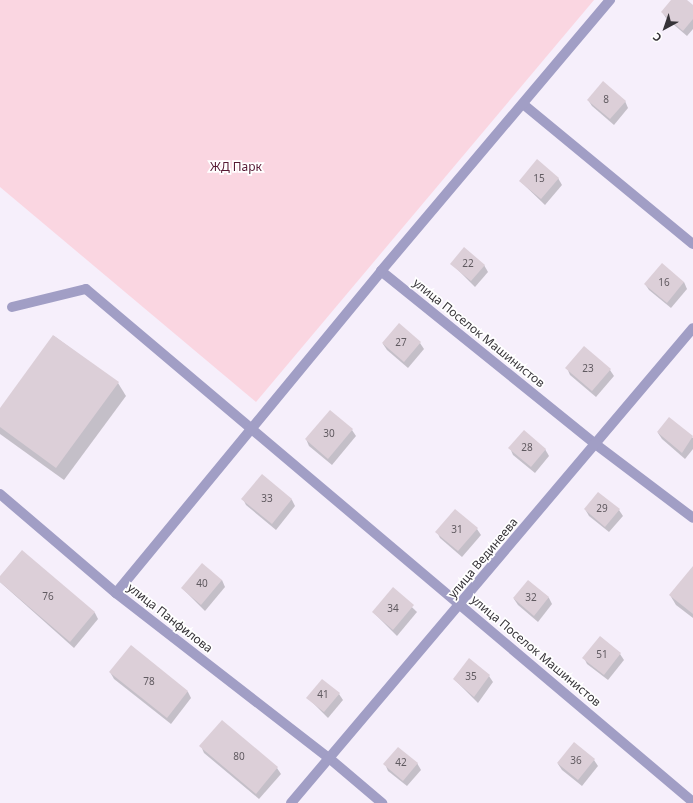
<!DOCTYPE html>
<html>
<head>
<meta charset="utf-8">
<style>
	body { margin:0 }
	#map { position:relative; width:693px; height:803px; overflow:hidden; background:#f6effb; font-family:"Noto Sans",sans-serif }
	div>[style] { position:absolute }
	[style*='--x'] { left:calc(var(--x)*1px); top:calc(var(--y)*1px); width:calc(var(--w)*1px); rotate:calc(var(--a)*1deg) }
	.green>* { inset:0; background:#fad6e1 }
	.shadow>* { inset:0; background:#0003 }
	.building>* { inset:0; background:#dccfd8 }
	.minor>* { height:10px; margin:-5px; padding:0 5px; transform-origin:5px; border-radius:5px; background:#a19ec5 }
	span { translate:-50% -50%; white-space:nowrap; text-align:center; line-height:1.15; -webkit-text-stroke:3.5px #fff; paint-order:stroke }
	.number-label { font-size:10px; color:#605a60 }
	.number-label span { -webkit-text-stroke-width:0 }
	.park-label { font-size:12px; color:#561a34 }
	.street-label { font-size:12px; color:#363338 }
	.north { position:absolute; left:645px; top:8px; width:40px; height:40px; -webkit-text-stroke:3px #fff; paint-order:stroke; rotate:220deg; font-size:11px; font-weight:700; line-height:16px; text-align:center; color:#363338 }
	.north::after { content:''; display:block; margin:auto; width:14px; height:18px; background:#363338; clip-path:polygon(50% 0,100% 100%,50% 72%,0 100%) }
</style>
</head>
<body>
<div id="map">
	<div class="green">
		<div style="clip-path:polygon(0 0,594px 0,256px 402px,0 187px)"></div>
	</div>
	<div class="shadow">
		<div style="clip-path:polygon(672px 0,686px 0,693px 6px,693px 29px,687px 36px,666px 18px,662px 12px)"></div>
		<div style="clip-path:polygon(588px 100px,625px 101px,628px 108px,614px 125px,592px 106px)"></div>
		<div style="clip-path:polygon(558px 178px,562px 185px,545px 205px,520px 181px)"></div>
		<div style="clip-path:polygon(452px 264px,484px 265px,488px 272px,475px 287px)"></div>
		<div style="clip-path:polygon(684px 282px,687px 289px,671px 308px,649px 290px,645px 284px)"></div>
		<div style="clip-path:polygon(54px 336px,118px 383px,126px 396px,64px 480px,0 434px,0 410px)"></div>
		<div style="clip-path:polygon(420px 343px,424px 349px,408px 368px,387px 350px,383px 344px)"></div>
		<div style="clip-path:polygon(567px 368px,610px 370px,614px 376px,596px 397px,570px 375px)"></div>
		<div style="clip-path:polygon(669px 418px,693px 438px,693px 449px,685px 459px,662px 439px,658px 433px)"></div>
		<div style="clip-path:polygon(352px 430px,356px 436px,332px 465px,309px 446px,306px 439px)"></div>
		<div style="clip-path:polygon(510px 448px,545px 449px,549px 456px,535px 473px,513px 455px)"></div>
		<div style="clip-path:polygon(262px 475px,292px 500px,295px 506px,276px 530px,246px 505px,243px 499px)"></div>
		<div style="clip-path:polygon(585px 509px,619px 510px,623px 516px,609px 532px,589px 516px)"></div>
		<div style="clip-path:polygon(477px 529px,481px 535px,462px 557px,440px 538px,437px 532px)"></div>
		<div style="clip-path:polygon(22px 551px,95px 613px,98px 619px,74px 648px,0 582px,0 577px)"></div>
		<div style="clip-path:polygon(693px 567px,693px 618px,676px 605px,670px 595px)"></div>
		<div style="clip-path:polygon(222px 580px,225px 587px,205px 611px,182px 588px)"></div>
		<div style="clip-path:polygon(528px 581px,549px 598px,552px 604px,538px 622px,518px 605px,514px 599px)"></div>
		<div style="clip-path:polygon(393px 589px,417px 612px,397px 636px,373px 612px)"></div>
		<div style="clip-path:polygon(600px 637px,620px 654px,624px 660px,608px 680px,587px 664px,584px 658px)"></div>
		<div style="clip-path:polygon(131px 646px,188px 692px,191px 698px,171px 724px,114px 679px,110px 672px)"></div>
		<div style="clip-path:polygon(489px 676px,493px 682px,478px 703px,454px 679px)"></div>
		<div style="clip-path:polygon(339px 694px,343px 700px,328px 718px,308px 698px)"></div>
		<div style="clip-path:polygon(201px 746px,277px 768px,281px 774px,259px 799px,204px 753px)"></div>
		<div style="clip-path:polygon(594px 760px,598px 766px,582px 786px,562px 770px,558px 764px)"></div>
		<div style="clip-path:polygon(417px 763px,421px 770px,407px 786px,388px 771px,385px 764px)"></div>
	</div>
	<div class="building">
		<div style="clip-path:polygon(671px 0,687px 0,693px 5px,693px 19px,683px 31px,661px 12px)"></div>
		<div style="clip-path:polygon(603px 81px,626px 101px,610px 119px,587px 100px)"></div>
		<div style="clip-path:polygon(537px 159px,559px 178px,541px 199px,519px 181px)"></div>
		<div style="clip-path:polygon(464px 247px,485px 265px,471px 281px,450px 264px)"></div>
		<div style="clip-path:polygon(662px 263px,684px 282px,667px 303px,644px 284px)"></div>
		<div style="clip-path:polygon(399px 323px,421px 342px,404px 362px,382px 343px)"></div>
		<div style="clip-path:polygon(53px 335px,119px 382px,56px 468px,0 427px,0 408px)"></div>
		<div style="clip-path:polygon(584px 346px,611px 369px,592px 391px,565px 368px)"></div>
		<div style="clip-path:polygon(330px 410px,353px 429px,328px 459px,305px 439px)"></div>
		<div style="clip-path:polygon(669px 417px,693px 436px,682px 453px,657px 432px)"></div>
		<div style="clip-path:polygon(524px 430px,546px 449px,531px 467px,508px 448px)"></div>
		<div style="clip-path:polygon(262px 474px,292px 499px,272px 524px,241px 499px)"></div>
		<div style="clip-path:polygon(598px 492px,620px 509px,605px 527px,584px 509px)"></div>
		<div style="clip-path:polygon(455px 509px,478px 528px,458px 551px,435px 532px)"></div>
		<div style="clip-path:polygon(22px 550px,95px 612px,70px 642px,0 582px,0 576px)"></div>
		<div style="clip-path:polygon(202px 563px,222px 580px,201px 605px,181px 588px)"></div>
		<div style="clip-path:polygon(693px 566px,693px 614px,669px 595px)"></div>
		<div style="clip-path:polygon(528px 580px,549px 597px,534px 616px,513px 598px)"></div>
		<div style="clip-path:polygon(393px 587px,414px 605px,393px 630px,372px 612px)"></div>
		<div style="clip-path:polygon(600px 636px,621px 653px,604px 675px,582px 658px)"></div>
		<div style="clip-path:polygon(131px 645px,188px 691px,167px 718px,109px 672px)"></div>
		<div style="clip-path:polygon(469px 658px,490px 675px,474px 697px,453px 679px)"></div>
		<div style="clip-path:polygon(322px 679px,340px 693px,324px 712px,306px 698px)"></div>
		<div style="clip-path:polygon(222px 720px,278px 767px,256px 794px,199px 746px)"></div>
		<div style="clip-path:polygon(574px 742px,595px 759px,578px 780px,557px 763px)"></div>
		<div style="clip-path:polygon(398px 747px,418px 763px,403px 781px,383px 764px)"></div>
	</div>
	<div class="minor">
		<div style="--x:523;--y:104;--w:220;--a:39.5"></div>
		<div style="--x:381;--y:271;--w:274;--a:38.9"></div>
		<div style="--x:594;--y:443;--w:124;--a:37.1"></div>
		<div style="--x:12;--y:307;--w:76;--a:-13.7"></div>
		<div style="--x:86;--y:289;--w:795;--a:40.2"></div>
		<div style="--x:0;--y:494;--w:153;--a:40.5"></div>
		<div style="--x:116;--y:593;--w:269;--a:37.8"></div>
		<div style="--x:329;--y:758;--w:70;--a:40.3"></div>
		<div style="--x:116;--y:593;--w:417;--a:-50.5"></div>
		<div style="--x:381;--y:271;--w:355;--a:-49.8"></div>
		<div style="--x:291;--y:803;--w:622;--a:-49.76"></div>
	</div>
	<div class="number-label">
		<span style="left:606px;top:100px">8</span>
		<span style="left:539px;top:179px">15</span>
		<span style="left:468px;top:264px">22</span>
		<span style="left:664px;top:283px">16</span>
		<span style="left:401px;top:343px">27</span>
		<span style="left:588px;top:369px">23</span>
		<span style="left:329px;top:434px">30</span>
		<span style="left:527px;top:448px">28</span>
		<span style="left:267px;top:499px">33</span>
		<span style="left:602px;top:509px">29</span>
		<span style="left:457px;top:530px">31</span>
		<span style="left:202px;top:584px">40</span>
		<span style="left:48px;top:597px">76</span>
		<span style="left:531px;top:598px">32</span>
		<span style="left:393px;top:609px">34</span>
		<span style="left:602px;top:655px">51</span>
		<span style="left:471px;top:677px">35</span>
		<span style="left:149px;top:682px">78</span>
		<span style="left:323px;top:695px">41</span>
		<span style="left:239px;top:757px">80</span>
		<span style="left:576px;top:761px">36</span>
		<span style="left:401px;top:763px">42</span>
	</div>
	<div class="park-label">
		<span style="left:236px;top:167px">ЖД Парк</span>
	</div>
	<div class="street-label">
		<span style="left:479px;top:333px;rotate:39deg">улица Поселок Машинистов</span>
		<span style="left:483px;top:558px;rotate:-50deg">улица Вединеева</span>
		<span style="left:170px;top:618px;rotate:38deg">улица Панфилова</span>
		<span style="left:536px;top:651px;rotate:40deg">улица Поселок Машинистов</span>
	</div>
	<div class="north">С</div>
</div>
</body>
</html>
